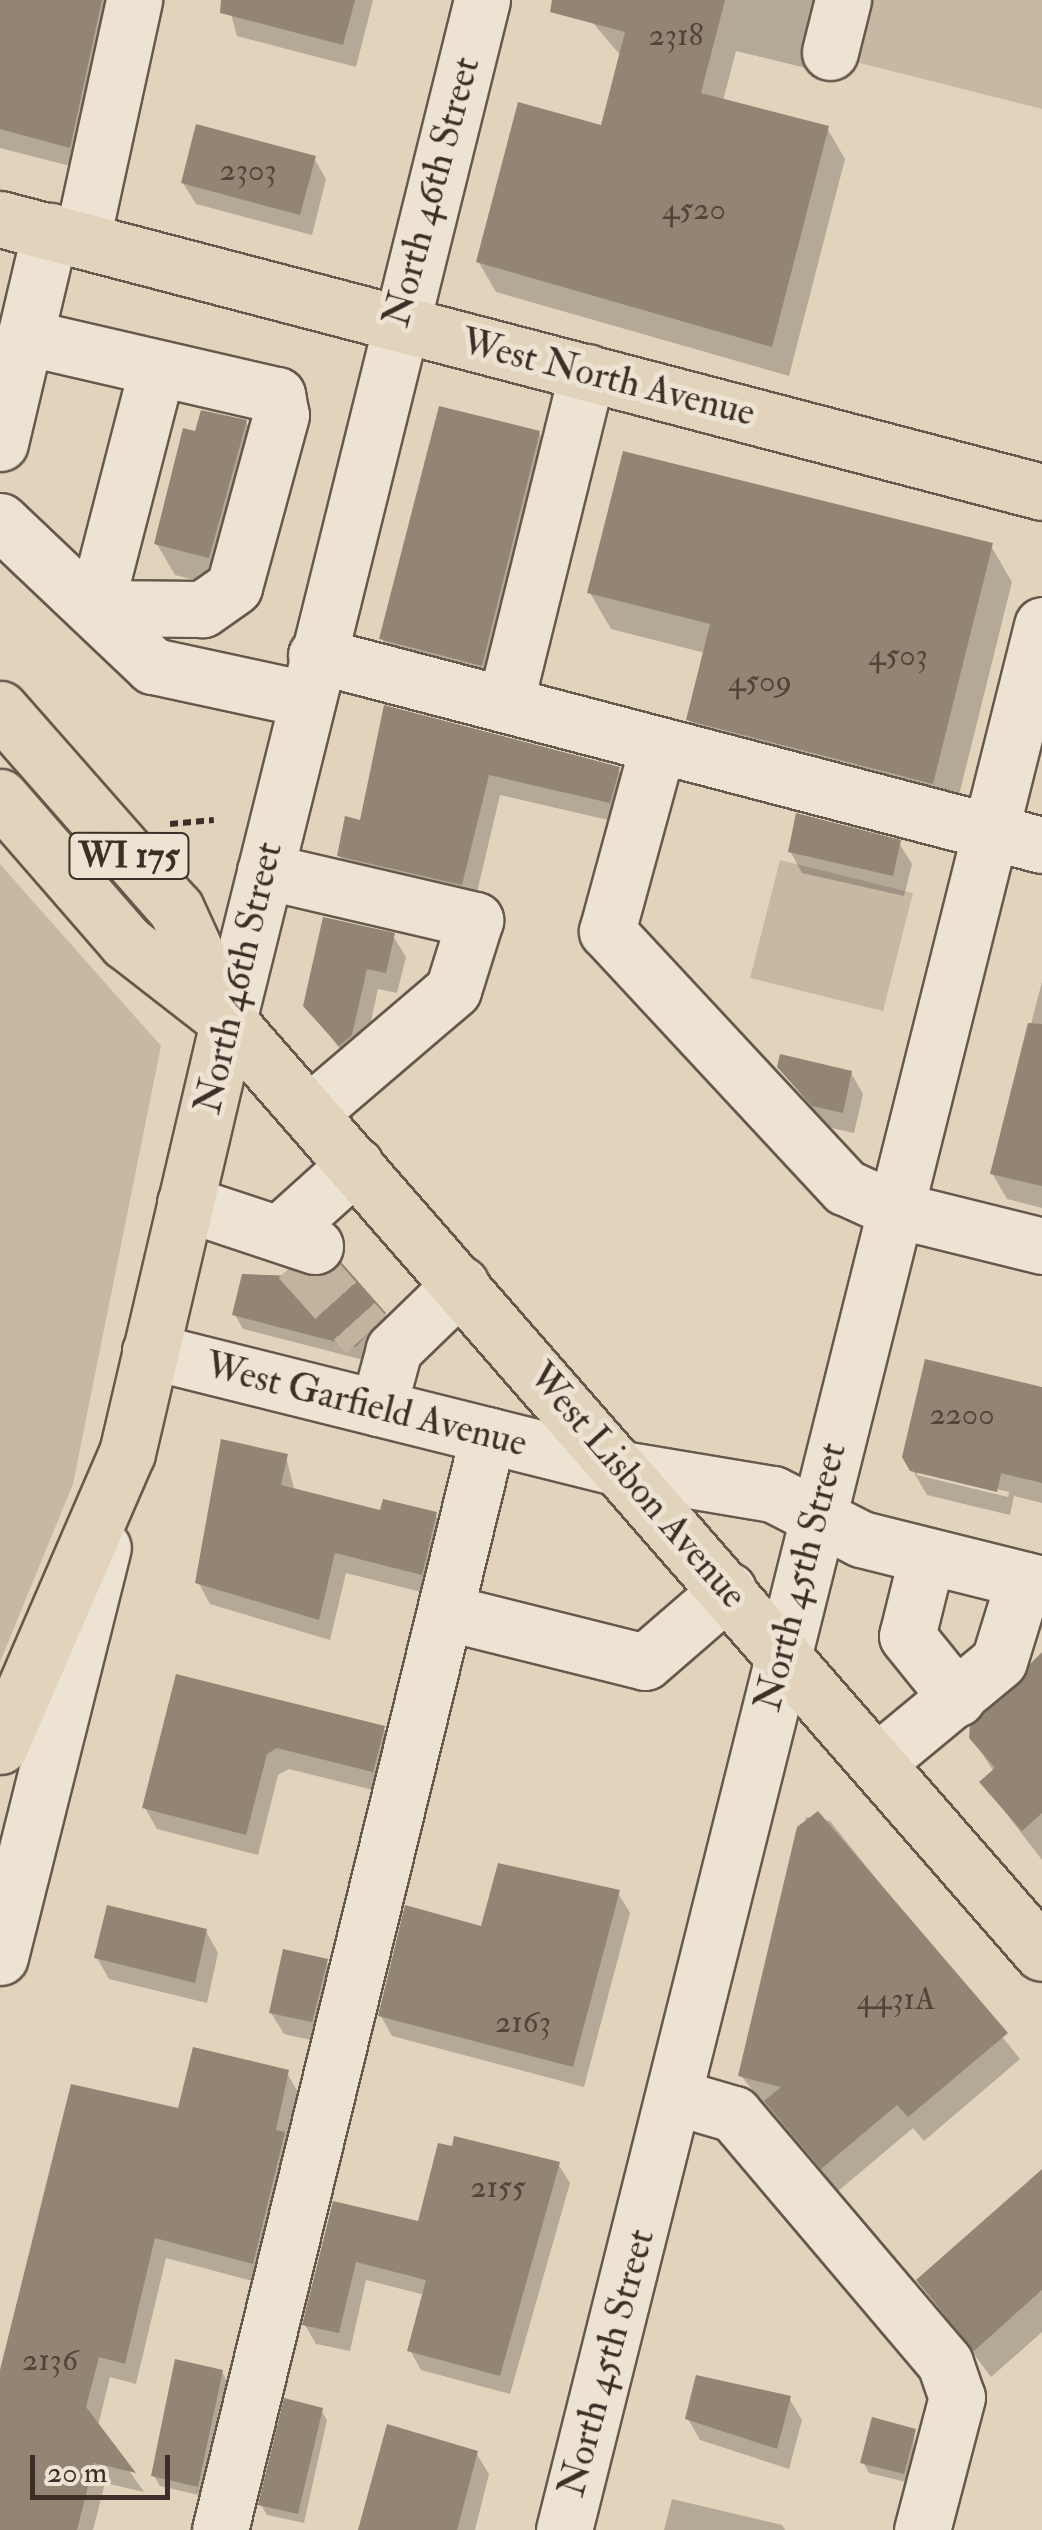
<!DOCTYPE html>
<html>
<head>
<meta charset="utf-8">
<style>
	body { margin:0 }
	#map { position:relative; width:1042px; height:2530px; overflow:hidden; background:#e2d4bc; font-family:"IM FELL Double Pica",serif }
	div>[style] { position:absolute }
	[style*='--x'] { left:calc(var(--x)*1px); top:calc(var(--y)*1px); width:calc(var(--w)*1px); rotate:calc(var(--a)*1deg) }
	.green>* { inset:0; background:#c6b8a3 }
	.shadow>* { inset:0; background:#0003 }
	.building>* { inset:0; background:#938574 }
	.minor-tunnel>* { height:55px; margin-top:-27.5px; transform-origin:0; background:repeating-linear-gradient(90deg,#c1b39e 0 55px,transparent 0 83px) }
	.path>* { height:6px; margin-top:-3px; transform-origin:0; background:repeating-linear-gradient(90deg,#3d2f27 0 8px,transparent 0 13px) }
	.roads { filter:drop-shadow(2px 0 #66584c) drop-shadow(-2px 0 #66584c) drop-shadow(0 2px #66584c) drop-shadow(0 -2px #66584c) }
	.minor>* { height:55px; margin:-27.5px; padding:0 27.5px; transform-origin:27.5px; border-radius:27.5px; background:#ece3d3 }
	.major>* { height:55px; margin:-27.5px; padding:0 27.5px; transform-origin:27.5px; border-radius:27.5px; background:#e2d4bc }
	.highway>* { height:55px; margin:-27.5px; padding:0 27.5px; transform-origin:27.5px; border-radius:27.5px; background:#e2d4bc }
	span { translate:-50% -50%; white-space:nowrap; text-align:center; line-height:1.15; -webkit-text-stroke:10px #ece3d3; paint-order:stroke }
	.number-label { font-size:32px; color:#52443a }
	.number-label span { -webkit-text-stroke-width:0 }
	.shield-label span { padding:2px 8px; background:#ece3d3; border:2px solid; border-radius:8px; -webkit-text-stroke-width:0 }
	.shield-label { font-size:35px; color:#3d2f27; font-weight:700 }
	.street-label { font-size:38px; color:#3d2f27 }
	.scale { position:absolute; left:30px; top:2455px; width:140px; height:45px; box-sizing:border-box; border:5px solid #3d2f27; border-top:0; padding-left:12px; font-size:30px; line-height:35px; white-space:nowrap; color:#3d2f27; -webkit-text-stroke:8px #ece3d3; paint-order:stroke }
</style>
</head>
<body>
<div id="map">
	<div class="green">
		<div style="clip-path:polygon(863px 0,1042px 0,1042px 109px,848px 60px)"></div>
		<div style="clip-path:polygon(780px 860px,913px 893px,883px 1011px,750px 978px)"></div>
		<div style="clip-path:polygon(0 864px,161px 1046px,73px 1484px,0 1662px)"></div>
	</div>
	<div class="shadow">
		<div style="clip-path:polygon(0 0,132px 0,82px 169px,0 148px)"></div>
		<div style="clip-path:polygon(227px 0,373px 0,356px 67px,237px 36px)"></div>
		<div style="clip-path:polygon(599px 0,831px 0,810px 69px,736px 51px,723px 101px,827px 128px,845px 159px,789px 376px,496px 292px,478px 261px,603px 128px,621px 56px,593px 23px)"></div>
		<div style="clip-path:polygon(314px 158px,326px 179px,312px 235px,196px 204px,183px 183px)"></div>
		<div style="clip-path:polygon(246px 422px,263px 453px,226px 588px,175px 575px,157px 544px,197px 434px)"></div>
		<div style="clip-path:polygon(539px 433px,556px 463px,499px 696px,400px 670px,382px 639px)"></div>
		<div style="clip-path:polygon(991px 546px,1012px 582px,953px 819px,710px 756px,689px 719px,705px 653px,611px 629px,590px 593px)"></div>
		<div style="clip-path:polygon(386px 708px,618px 769px,630px 790px,621px 823px,500px 795px,474px 905px,352px 877px,339px 855px,362px 823px)"></div>
		<div style="clip-path:polygon(899px 843px,912px 864px,904px 896px,802px 873px,790px 851px)"></div>
		<div style="clip-path:polygon(393px 936px,406px 957px,397px 993px,378px 989px,363px 1057px,353px 1066px,306px 1005px)"></div>
		<div style="clip-path:polygon(1042px 982px,1042px 1208px,1007px 1199px,992px 1173px)"></div>
		<div style="clip-path:polygon(779px 1067px,851px 1073px,863px 1094px,854px 1133px,827px 1127px)"></div>
		<div style="clip-path:polygon(235px 1315px,384px 1315px,392px 1329px,364px 1360px,243px 1329px)"></div>
		<div style="clip-path:polygon(evenodd,1042px 1391px,1042px 1503px,1014px 1496px,1010px 1515px,927px 1495px,905px 1457px,1042px 1391px,917px 1470px,1009px 1492px,1008px 1497px,917px 1475px,917px 1470px)"></div>
		<div style="clip-path:polygon(286px 1457px,295px 1492px,382px 1513px,435px 1514px,448px 1536px,433px 1595px,346px 1573px,330px 1640px,210px 1604px,198px 1582px)"></div>
		<div style="clip-path:polygon(1042px 1668px,1042px 1860px,982px 1782px,994px 1772px,972px 1738px)"></div>
		<div style="clip-path:polygon(178px 1677px,383px 1728px,395px 1750px,385px 1793px,289px 1769px,278px 1775px,258px 1855px,157px 1829px,145px 1808px)"></div>
		<div style="clip-path:polygon(806px 1817px,830px 1821px,1020px 2059px,924px 2141px,913px 2128px,837px 2192px,741px 2076px)"></div>
		<div style="clip-path:polygon(618px 1893px,630px 1913px,584px 2087px,392px 2036px,381px 2016px,483px 1929px)"></div>
		<div style="clip-path:polygon(206px 1931px,218px 1953px,207px 2003px,109px 1979px,97px 1958px)"></div>
		<div style="clip-path:polygon(326px 1962px,338px 1983px,324px 2043px,284px 2034px,271px 2013px)"></div>
		<div style="clip-path:polygon(287px 2073px,299px 2094px,264px 2284px,166px 2258px,136px 2384px,110px 2377px,98px 2426px,144px 2492px,105px 2483px,93px 2530px,0 2530px,0 2376px,180px 2111px)"></div>
		<div style="clip-path:polygon(558px 2164px,570px 2183px,510px 2394px,421px 2370px,410px 2350px,425px 2295px,366px 2280px,350px 2351px,316px 2344px,305px 2325px,335px 2204px,420px 2224px)"></div>
		<div style="clip-path:polygon(1042px 2173px,1042px 2332px,991px 2377px,919px 2281px)"></div>
		<div style="clip-path:polygon(222px 2372px,228px 2383px,203px 2496px,160px 2486px,154px 2476px)"></div>
		<div style="clip-path:polygon(789px 2398px,802px 2420px,789px 2469px,700px 2440px,688px 2419px)"></div>
		<div style="clip-path:polygon(321px 2410px,327px 2420px,304px 2523px,267px 2515px,261px 2505px)"></div>
		<div style="clip-path:polygon(915px 2431px,910px 2483px,869px 2473px,863px 2462px)"></div>
		<div style="clip-path:polygon(476px 2453px,489px 2474px,475px 2530px,361px 2530px)"></div>
		<div style="clip-path:polygon(672px 2499px,782px 2525px,785px 2530px,664px 2530px)"></div>
	</div>
	<div class="building">
		<div style="clip-path:polygon(0 0,102px 0,70px 148px,0 129px)"></div>
		<div style="clip-path:polygon(221px 0,355px 0,343px 45px,220px 13px)"></div>
		<div style="clip-path:polygon(552px 0,725px 0,701px 93px,829px 126px,772px 347px,476px 262px,518px 102px,601px 125px,625px 32px,550px 12px)"></div>
		<div style="clip-path:polygon(196px 124px,316px 156px,300px 215px,181px 183px)"></div>
		<div style="clip-path:polygon(439px 406px,540px 431px,482px 666px,379px 639px)"></div>
		<div style="clip-path:polygon(201px 410px,247px 420px,209px 558px,154px 544px,183px 428px,195px 431px)"></div>
		<div style="clip-path:polygon(623px 451px,993px 543px,933px 784px,686px 720px,710px 624px,587px 593px)"></div>
		<div style="clip-path:polygon(384px 705px,620px 767px,610px 803px,489px 775px,462px 885px,337px 856px,345px 816px,360px 820px)"></div>
		<div style="clip-path:polygon(796px 813px,901px 840px,893px 876px,788px 852px)"></div>
		<div style="clip-path:polygon(323px 917px,395px 933px,386px 973px,367px 969px,352px 1035px,339px 1046px,303px 1006px)"></div>
		<div style="clip-path:polygon(1028px 1023px,1042px 1024px,1042px 1186px,990px 1174px)"></div>
		<div style="clip-path:polygon(780px 1054px,852px 1071px,843px 1113px,812px 1106px,777px 1067px)"></div>
		<div style="clip-path:polygon(341px 1262px,386px 1313px,356px 1347px,232px 1315px,242px 1274px,320px 1277px)"></div>
		<div style="clip-path:polygon(925px 1359px,1042px 1387px,1042px 1483px,1001px 1473px,997px 1492px,910px 1471px,902px 1457px)"></div>
		<div style="clip-path:polygon(221px 1439px,288px 1454px,281px 1485px,380px 1510px,383px 1499px,437px 1512px,422px 1575px,335px 1553px,319px 1620px,195px 1583px)"></div>
		<div style="clip-path:polygon(1042px 1652px,1042px 1813px,1022px 1831px,979px 1782px,995px 1768px,969px 1738px,970px 1725px)"></div>
		<div style="clip-path:polygon(176px 1674px,385px 1726px,373px 1772px,277px 1748px,267px 1754px,246px 1835px,142px 1808px)"></div>
		<div style="clip-path:polygon(818px 1811px,1008px 2033px,908px 2117px,897px 2105px,821px 2169px,764px 2101px,781px 2087px,738px 2076px,797px 1827px)"></div>
		<div style="clip-path:polygon(498px 1863px,620px 1890px,573px 2067px,378px 2016px,405px 1905px,481px 1926px)"></div>
		<div style="clip-path:polygon(107px 1905px,207px 1929px,195px 1983px,94px 1958px)"></div>
		<div style="clip-path:polygon(283px 1949px,328px 1959px,312px 2022px,269px 2013px)"></div>
		<div style="clip-path:polygon(193px 2047px,289px 2070px,276px 2130px,285px 2132px,253px 2264px,155px 2238px,125px 2364px,99px 2357px,86px 2407px,136px 2473px,94px 2463px,77px 2530px,0 2530px,0 2370px,71px 2084px,178px 2108px)"></div>
		<div style="clip-path:polygon(454px 2136px,560px 2162px,500px 2376px,407px 2351px,426px 2280px,356px 2262px,339px 2333px,302px 2325px,333px 2201px,418px 2221px,438px 2143px,452px 2146px)"></div>
		<div style="clip-path:polygon(1042px 2169px,1042px 2290px,974px 2351px,916px 2280px)"></div>
		<div style="clip-path:polygon(175px 2359px,223px 2370px,198px 2487px,151px 2476px)"></div>
		<div style="clip-path:polygon(696px 2375px,791px 2396px,777px 2449px,685px 2419px)"></div>
		<div style="clip-path:polygon(284px 2398px,323px 2408px,298px 2514px,258px 2505px)"></div>
		<div style="clip-path:polygon(872px 2417px,916px 2429px,904px 2474px,860px 2463px)"></div>
		<div style="clip-path:polygon(387px 2424px,478px 2451px,457px 2530px,358px 2530px)"></div>
	</div>
	<div class="minor-tunnel">
		<div style="--x:299;--y:1259;--w:101;--a:48.2"></div>
	</div>
	<div class="path">
		<div style="--x:170;--y:824;--w:44;--a:-5.2"></div>
	</div>
	<div class="roads">
		<div class="minor">
			<div style="--x:830;--y:52;--w:54;--a:-76"></div>
			<div style="--x:82;--y:239;--w:245;--a:-77.7"></div>
			<div style="--x:25;--y:337;--w:259;--a:13"></div>
			<div style="--x:277;--y:395;--w:20;--a:79"></div>
			<div style="--x:281;--y:415;--w:178;--a:105.3"></div>
			<div style="--x:234;--y:587;--w:39;--a:145"></div>
			<div style="--x:202;--y:609;--w:107;--a:-179.5"></div>
			<div style="--x:95;--y:608;--w:247;--a:-75.5"></div>
			<div style="--x:0;--y:443;--w:218;--a:-76.7"></div>
			<div style="--x:0;--y:521;--w:211;--a:43.5"></div>
			<div style="--x:153;--y:666;--w:157;--a:12.2"></div>
			<div style="--x:316;--y:655;--w:750;--a:14.67"></div>
			<div style="--x:505;--y:704;--w:342;--a:-76.1"></div>
			<div style="--x:658;--y:745;--w:193;--a:105.3"></div>
			<div style="--x:607;--y:931;--w:350;--a:47.1"></div>
			<div style="--x:845;--y:1187;--w:53;--a:24.6"></div>
			<div style="--x:893;--y:1209;--w:154;--a:13.9"></div>
			<div style="--x:265;--y:871;--w:216;--a:13.1"></div>
			<div style="--x:475;--y:920;--w:73;--a:107.4"></div>
			<div style="--x:453;--y:990;--w:189;--a:139.5"></div>
			<div style="--x:228;--y:1021;--w:1052;--a:-76.03"></div>
			<div style="--x:185;--y:1203;--w:137;--a:18.3"></div>
			<div style="--x:284;--y:1229;--w:96;--a:-42"></div>
			<div style="--x:150;--y:1351;--w:487;--a:14"></div>
			<div style="--x:623;--y:1469;--w:152;--a:9.5"></div>
			<div style="--x:773;--y:1494;--w:99;--a:27.1"></div>
			<div style="--x:861;--y:1539;--w:187;--a:14"></div>
			<div style="--x:378;--y:1408;--w:61;--a:-74.8"></div>
			<div style="--x:394;--y:1349;--w:93;--a:-44.1"></div>
			<div style="--x:927;--y:1556;--w:82;--a:104"></div>
			<div style="--x:907;--y:1636;--w:80;--a:51.1"></div>
			<div style="--x:445;--y:1612;--w:206;--a:14"></div>
			<div style="--x:645;--y:1662;--w:110;--a:-40.9"></div>
			<div style="--x:877;--y:1762;--w:158;--a:-39.6"></div>
			<div style="--x:999;--y:1661;--w:85;--a:-72.8"></div>
			<div style="--x:0;--y:1957;--w:422;--a:-75.9"></div>
			<div style="--x:676;--y:2097;--w:60;--a:16.3"></div>
			<div style="--x:734;--y:2114;--w:326;--a:49.7"></div>
			<div style="--x:945;--y:2363;--w:36;--a:71"></div>
			<div style="--x:957;--y:2397;--w:138;--a:104.7"></div>
			<div style="--x:220;--y:2530;--w:1127;--a:-76.25"></div>
			<div style="--x:564;--y:2530;--w:1964;--a:-75.91"></div>
		</div>
		<div class="major">
			<div style="--x:0;--y:219;--w:1077;--a:14.68"></div>
			<div style="--x:0;--y:709;--w:266;--a:48.7"></div>
			<div style="--x:176;--y:909;--w:115;--a:65.4"></div>
			<div style="--x:0;--y:797;--w:192;--a:49"></div>
			<div style="--x:126;--y:942;--w:129;--a:37.8"></div>
			<div style="--x:228;--y:1021;--w:1237;--a:48.87"></div>
			<div style="--x:127;--y:1453;--w:444;--a:-76.8"></div>
		</div>
		<div class="highway">
			<div style="--x:0;--y:1746;--w:319;--a:-66.6"></div>
		</div>
	</div>
	<div class="number-label">
		<span style="left:676px;top:35px">2318</span>
		<span style="left:248px;top:170px">2303</span>
		<span style="left:694px;top:209px">4520</span>
		<span style="left:898px;top:655px">4503</span>
		<span style="left:760px;top:681px">4509</span>
		<span style="left:962px;top:1414px">2200</span>
		<span style="left:896px;top:1999px">4431A</span>
		<span style="left:523px;top:2022px">2163</span>
		<span style="left:498px;top:2187px">2155</span>
		<span style="left:50px;top:2360px">2136</span>
	</div>
	<div class="shield-label">
		<span style="left:129px;top:856px">WI 175</span>
	</div>
	<div class="street-label">
		<span style="left:432px;top:192px;rotate:-75deg">North 46th Street</span>
		<span style="left:608px;top:378px;rotate:14deg">West North Avenue</span>
		<span style="left:239px;top:978px;rotate:-77deg">North 46th Street</span>
		<span style="left:366px;top:1405px;rotate:14deg">West Garfield Avenue</span>
		<span style="left:637px;top:1486px;rotate:49deg">West Lisbon Avenue</span>
		<span style="left:801px;top:1577px;rotate:-76deg">North 45th Street</span>
		<span style="left:607px;top:2363px;rotate:-75deg">North 45th Street</span>
	</div>
	<div class="scale">20 m</div>
</div>
</body>
</html>
